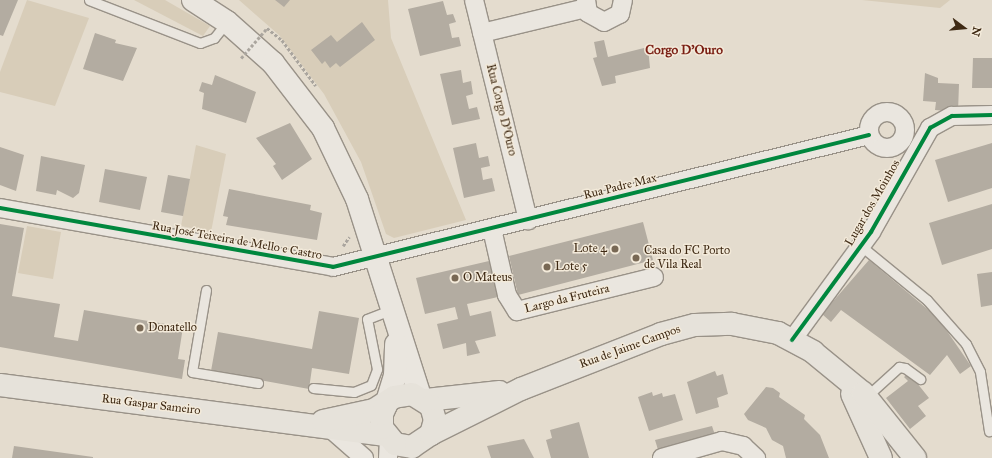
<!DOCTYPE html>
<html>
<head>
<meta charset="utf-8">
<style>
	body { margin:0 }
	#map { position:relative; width:992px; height:458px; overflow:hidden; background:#e4dcce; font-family:"IM FELL Great Primer",serif }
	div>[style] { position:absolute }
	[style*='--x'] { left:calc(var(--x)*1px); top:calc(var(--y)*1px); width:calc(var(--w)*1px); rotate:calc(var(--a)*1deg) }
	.green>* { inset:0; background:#d8cdb9 }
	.building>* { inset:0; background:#b3aca1 }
	.path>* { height:2.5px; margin-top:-1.25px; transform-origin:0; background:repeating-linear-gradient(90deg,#aaa59e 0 3px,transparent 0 5px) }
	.roads { filter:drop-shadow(1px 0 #999288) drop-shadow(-1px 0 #999288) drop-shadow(0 1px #999288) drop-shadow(0 -1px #999288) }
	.lane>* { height:9px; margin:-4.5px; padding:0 4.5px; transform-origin:4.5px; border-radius:4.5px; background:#eae6df }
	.street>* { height:18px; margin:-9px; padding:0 9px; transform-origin:9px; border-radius:9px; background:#eae6df }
	.street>.ring { margin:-9px; padding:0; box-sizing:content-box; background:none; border:18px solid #eae6df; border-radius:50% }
	.secondary>* { height:22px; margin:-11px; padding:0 11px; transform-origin:11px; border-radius:11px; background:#eae6df }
	.primary>* { height:22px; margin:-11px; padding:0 11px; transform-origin:11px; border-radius:11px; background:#e6e2da }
	.path-bridge>* { height:2.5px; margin-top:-1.25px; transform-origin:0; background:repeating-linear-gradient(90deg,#aaa59e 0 3px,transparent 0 5px) }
	.cycleway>* { height:4px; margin:-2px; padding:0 2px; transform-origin:2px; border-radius:2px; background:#00873e }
	.dots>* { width:11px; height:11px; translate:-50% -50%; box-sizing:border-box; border:2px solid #f3eada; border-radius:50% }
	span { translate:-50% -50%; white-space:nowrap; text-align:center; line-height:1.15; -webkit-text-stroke:3px #f3eada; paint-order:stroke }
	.street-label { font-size:12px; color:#3e2913 }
	.poi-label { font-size:12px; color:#3e2913 }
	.right { translate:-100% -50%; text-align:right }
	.left { translate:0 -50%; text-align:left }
	.neighbourhood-label { font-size:13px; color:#7a1f14; font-weight:700 }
	.north { position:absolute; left:944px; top:8px; width:40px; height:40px; -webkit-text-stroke:3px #f3eada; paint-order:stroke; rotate:106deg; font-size:11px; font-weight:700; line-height:16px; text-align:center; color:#3e2913 }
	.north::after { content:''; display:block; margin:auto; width:14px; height:18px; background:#3e2913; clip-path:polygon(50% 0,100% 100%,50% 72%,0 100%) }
</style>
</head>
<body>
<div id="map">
	<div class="green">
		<div style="clip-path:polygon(27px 0,89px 18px,55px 106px,0 92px,0 72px)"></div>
		<div style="clip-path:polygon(134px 0,165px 0,210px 26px,203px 36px)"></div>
		<div style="clip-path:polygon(239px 0,388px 0,391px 38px,466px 220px,394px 238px,386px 234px,361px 162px,324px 94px,279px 35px)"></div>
		<div style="clip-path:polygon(862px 0,950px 0,940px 8px)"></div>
		<div style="clip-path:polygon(196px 145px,226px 154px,211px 232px,181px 226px)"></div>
		<div style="clip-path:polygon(27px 226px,61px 232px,53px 279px,18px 273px)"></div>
	</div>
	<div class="building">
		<div style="clip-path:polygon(0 0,18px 0,3px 36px,0 35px)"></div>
		<div style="clip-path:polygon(275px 0,290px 0,284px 7px)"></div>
		<div style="clip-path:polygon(443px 1px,447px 15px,453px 14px,456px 22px,449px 24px,452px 38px,459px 37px,461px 46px,420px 56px,408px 9px)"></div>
		<div style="clip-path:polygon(362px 22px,375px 40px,340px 67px,336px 63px,330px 68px,325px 61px,322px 64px,311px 50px,331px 35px,337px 42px)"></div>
		<div style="clip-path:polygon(95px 33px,116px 40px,115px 43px,137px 48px,123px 81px,83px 69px)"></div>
		<div style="clip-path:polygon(604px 40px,608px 57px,648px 47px,650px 68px,615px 76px,616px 83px,602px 86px,593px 58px,597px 57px,594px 42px)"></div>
		<div style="clip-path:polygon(973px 58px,992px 58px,992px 88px,972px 88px)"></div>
		<div style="clip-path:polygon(461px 70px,463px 83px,471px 81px,473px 94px,466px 96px,469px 109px,477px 107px,480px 119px,452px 125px,440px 74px)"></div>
		<div style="clip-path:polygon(925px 73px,938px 78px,938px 83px,959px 84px,958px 112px,935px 110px,936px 102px,923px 101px)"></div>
		<div style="clip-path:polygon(215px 75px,256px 92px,246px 123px,202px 109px,204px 93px,199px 91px,202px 82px,212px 85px)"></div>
		<div style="clip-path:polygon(290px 123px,312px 159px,282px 180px,273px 166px,276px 164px,256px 138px)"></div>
		<div style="clip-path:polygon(476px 143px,479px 158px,488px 156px,490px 166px,481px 168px,483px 180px,492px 178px,495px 191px,464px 198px,453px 148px)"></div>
		<div style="clip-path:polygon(992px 143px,992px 188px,948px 202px,935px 160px)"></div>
		<div style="clip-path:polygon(0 147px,24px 155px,16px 191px,0 185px)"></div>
		<div style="clip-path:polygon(41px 156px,85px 165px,79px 193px,73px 198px,57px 190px,56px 195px,36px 191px)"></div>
		<div style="clip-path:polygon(105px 169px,147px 177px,140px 210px,99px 202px)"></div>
		<div style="clip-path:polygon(168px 175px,190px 179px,183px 216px,161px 212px)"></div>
		<div style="clip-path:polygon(229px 189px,311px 205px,310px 210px,322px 213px,317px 240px,226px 225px,228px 217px,223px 216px)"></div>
		<div style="clip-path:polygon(992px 204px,992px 249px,942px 265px,929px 223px)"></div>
		<div style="clip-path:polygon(643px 222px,653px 260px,518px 295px,509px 256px)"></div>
		<div style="clip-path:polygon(0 224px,24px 228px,12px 296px,60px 304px,54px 337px,78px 341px,84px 310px,183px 327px,178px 359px,185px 360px,182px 379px,0 347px)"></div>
		<div style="clip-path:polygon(869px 260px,938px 318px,971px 366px,960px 374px,947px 355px,930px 375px,841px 310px,831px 322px,822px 314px)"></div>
		<div style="clip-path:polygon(489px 261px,498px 297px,467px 304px,470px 316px,491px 311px,496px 336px,475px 341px,480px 353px,467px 356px,466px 343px,443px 349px,437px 324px,458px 319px,455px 307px,425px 314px,416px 278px)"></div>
		<div style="clip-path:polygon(992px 272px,992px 305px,981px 307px,977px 274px)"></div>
		<div style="clip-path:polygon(319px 311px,359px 318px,349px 374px,312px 368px,309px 389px,211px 371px,218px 332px,312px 349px)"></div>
		<div style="clip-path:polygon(715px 371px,717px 376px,723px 374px,728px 394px,717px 398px,719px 407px,696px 414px,687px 382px)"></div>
		<div style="clip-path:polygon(909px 373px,929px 398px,918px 406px,926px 416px,910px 429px,886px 398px,908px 381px,904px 377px)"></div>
		<div style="clip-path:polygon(766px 387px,773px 388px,780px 393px,779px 397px,805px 415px,804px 419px,820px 435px,829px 458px,786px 458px,783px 446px,772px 440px,766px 428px,748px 420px,744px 414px)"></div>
		<div style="clip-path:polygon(652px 392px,653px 396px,662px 393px,663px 397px,675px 394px,683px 420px,649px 431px,638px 397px)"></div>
		<div style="clip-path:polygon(579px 422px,589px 458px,551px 458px,546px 440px,552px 438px,550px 430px)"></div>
		<div style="clip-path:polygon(712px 426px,715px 435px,659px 453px,655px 440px)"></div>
		<div style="clip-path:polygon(524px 439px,534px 458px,491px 458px,487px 446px)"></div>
		<div style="clip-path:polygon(14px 446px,93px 457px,93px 458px,12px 458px)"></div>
	</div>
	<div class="path">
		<div style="--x:267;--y:28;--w:19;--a:39"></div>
		<div style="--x:282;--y:40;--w:57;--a:53.5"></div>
		<div style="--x:343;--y:246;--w:11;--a:-56"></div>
	</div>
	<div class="roads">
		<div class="lane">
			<div style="--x:89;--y:0;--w:119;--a:21.2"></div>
			<div style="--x:200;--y:43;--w:15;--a:-20"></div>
			<div style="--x:214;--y:38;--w:21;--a:-51"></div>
			<div style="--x:861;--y:246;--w:85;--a:39.3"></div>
			<div style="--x:927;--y:300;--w:59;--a:48.4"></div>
			<div style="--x:966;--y:344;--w:31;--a:63"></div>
			<div style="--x:980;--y:372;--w:60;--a:81.3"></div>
			<div style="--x:206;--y:290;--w:83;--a:99.7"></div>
			<div style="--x:192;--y:372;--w:67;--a:9.5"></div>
			<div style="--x:313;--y:388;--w:41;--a:5.6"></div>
			<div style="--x:354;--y:392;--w:18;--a:-22"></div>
			<div style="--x:371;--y:385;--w:17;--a:-69"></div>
			<div style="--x:377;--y:369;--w:51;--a:-101.3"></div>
			<div style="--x:367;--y:319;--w:25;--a:-21"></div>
			<div style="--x:866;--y:397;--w:45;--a:-42.3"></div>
			<div style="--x:899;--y:367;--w:6;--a:9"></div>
			<div style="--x:905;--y:368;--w:19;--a:36"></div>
		</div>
		<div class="street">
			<div style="--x:474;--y:0;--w:227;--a:76.2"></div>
			<div style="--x:586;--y:0;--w:13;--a:81"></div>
			<div style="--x:588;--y:13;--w:18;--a:29"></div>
			<div style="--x:604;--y:22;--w:18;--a:-27"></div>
			<div style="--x:620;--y:14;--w:14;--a:-78"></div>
			<div style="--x:482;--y:33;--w:107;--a:-13.5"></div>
			<div class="ring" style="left:869px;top:112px;width:18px;height:18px"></div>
			<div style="--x:0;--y:208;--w:338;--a:10"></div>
			<div style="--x:333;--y:267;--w:552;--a:-13.83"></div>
			<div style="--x:492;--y:229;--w:68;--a:77.2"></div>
			<div style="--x:507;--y:295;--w:19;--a:58"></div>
			<div style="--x:517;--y:311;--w:141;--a:-13.9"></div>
			<div style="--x:792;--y:340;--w:134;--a:-53.8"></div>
			<div style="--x:871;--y:232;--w:120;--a:-60.4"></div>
			<div style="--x:930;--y:128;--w:25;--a:-29"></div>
			<div style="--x:952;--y:116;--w:40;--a:-1.4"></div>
			<div style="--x:331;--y:429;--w:44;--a:41.3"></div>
			<div style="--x:388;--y:458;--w:19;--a:-87"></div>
			<div style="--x:662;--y:458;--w:62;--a:-15.8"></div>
			<div style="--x:722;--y:441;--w:22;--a:13"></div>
			<div style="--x:743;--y:446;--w:18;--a:43"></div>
		</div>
		<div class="secondary">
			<div style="--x:193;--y:0;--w:40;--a:32.9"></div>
			<div style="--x:227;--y:22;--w:62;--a:41.7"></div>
			<div style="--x:273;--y:63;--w:82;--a:52.4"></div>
			<div style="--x:323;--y:128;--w:79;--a:64.4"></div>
			<div style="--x:357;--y:199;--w:207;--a:72.3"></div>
			<div style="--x:386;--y:405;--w:30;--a:-73"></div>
			<div style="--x:395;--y:376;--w:32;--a:-88"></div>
		</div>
		<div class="primary">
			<div style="--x:0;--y:385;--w:389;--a:7.4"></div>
			<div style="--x:852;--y:394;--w:70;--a:65.6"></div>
			<div style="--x:426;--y:400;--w:74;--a:-6.2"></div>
			<div style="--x:323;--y:421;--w:52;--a:-12.2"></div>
			<div style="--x:374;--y:410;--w:24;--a:-33"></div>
			<div style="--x:394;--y:397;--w:18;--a:-9"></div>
			<div style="--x:412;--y:394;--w:22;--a:32"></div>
			<div style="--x:431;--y:406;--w:15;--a:74"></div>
			<div style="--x:435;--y:420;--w:15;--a:106"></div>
			<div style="--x:431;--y:434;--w:23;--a:146"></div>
			<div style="--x:412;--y:447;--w:17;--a:-170"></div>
			<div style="--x:395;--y:444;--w:21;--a:-129"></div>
			<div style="--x:382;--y:428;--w:14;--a:-90"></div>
			<div style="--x:382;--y:414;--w:10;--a:-66"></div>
			<div style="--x:431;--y:434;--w:101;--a:-26.6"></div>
			<div style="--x:521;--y:389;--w:150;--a:-21.4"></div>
			<div style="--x:661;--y:334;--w:35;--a:-15"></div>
			<div style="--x:695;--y:325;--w:37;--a:-2"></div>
			<div style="--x:732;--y:324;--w:47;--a:11.1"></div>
			<div style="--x:778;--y:333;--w:40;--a:28"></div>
			<div style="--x:813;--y:352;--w:65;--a:39.4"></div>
			<div style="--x:863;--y:393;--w:83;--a:51.3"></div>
		</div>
	</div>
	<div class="path-bridge">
		<div style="--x:241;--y:58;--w:40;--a:-49"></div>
	</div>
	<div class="cycleway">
		<div style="--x:0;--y:208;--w:338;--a:10"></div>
		<div style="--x:333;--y:267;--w:552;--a:-13.83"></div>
		<div style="--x:792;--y:340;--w:134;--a:-53.8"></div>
		<div style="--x:871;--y:232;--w:120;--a:-60.4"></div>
		<div style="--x:930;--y:128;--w:25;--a:-29"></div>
		<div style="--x:952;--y:116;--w:40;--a:-1.4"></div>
	</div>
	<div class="dots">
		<div style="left:615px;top:249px;background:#786854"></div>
		<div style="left:636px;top:258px;background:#786854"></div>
		<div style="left:547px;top:267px;background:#786854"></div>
		<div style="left:455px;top:278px;background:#786854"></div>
		<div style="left:140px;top:328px;background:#786854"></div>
	</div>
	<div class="street-label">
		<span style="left:501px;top:110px;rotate:76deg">Rua Corgo D'Ouro</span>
		<span style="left:620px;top:187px;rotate:-14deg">Rua Padre Max</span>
		<span style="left:873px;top:203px;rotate:-60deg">Lugar dos Moinhos</span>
		<span style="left:237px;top:241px;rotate:10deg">Rua José Teixeira de Mello e Castro</span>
		<span style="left:567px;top:299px;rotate:-14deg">Largo da Fruteira</span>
		<span style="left:630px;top:347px;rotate:-20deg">Rua de Jaime Campos</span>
		<span style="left:151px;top:405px;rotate:7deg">Rua Gaspar Sameiro</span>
	</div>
	<div class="poi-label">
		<span class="right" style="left:607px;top:249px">Lote 4</span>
		<span class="left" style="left:644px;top:258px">Casa do FC Porto<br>de Vila Real</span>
		<span class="left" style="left:555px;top:267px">Lote 5</span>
		<span class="left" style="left:463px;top:278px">O Mateus</span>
		<span class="left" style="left:148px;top:328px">Donatello</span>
	</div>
	<div class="neighbourhood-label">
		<span style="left:684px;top:50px">Corgo D'Ouro</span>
	</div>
	<div class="north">N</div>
</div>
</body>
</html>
